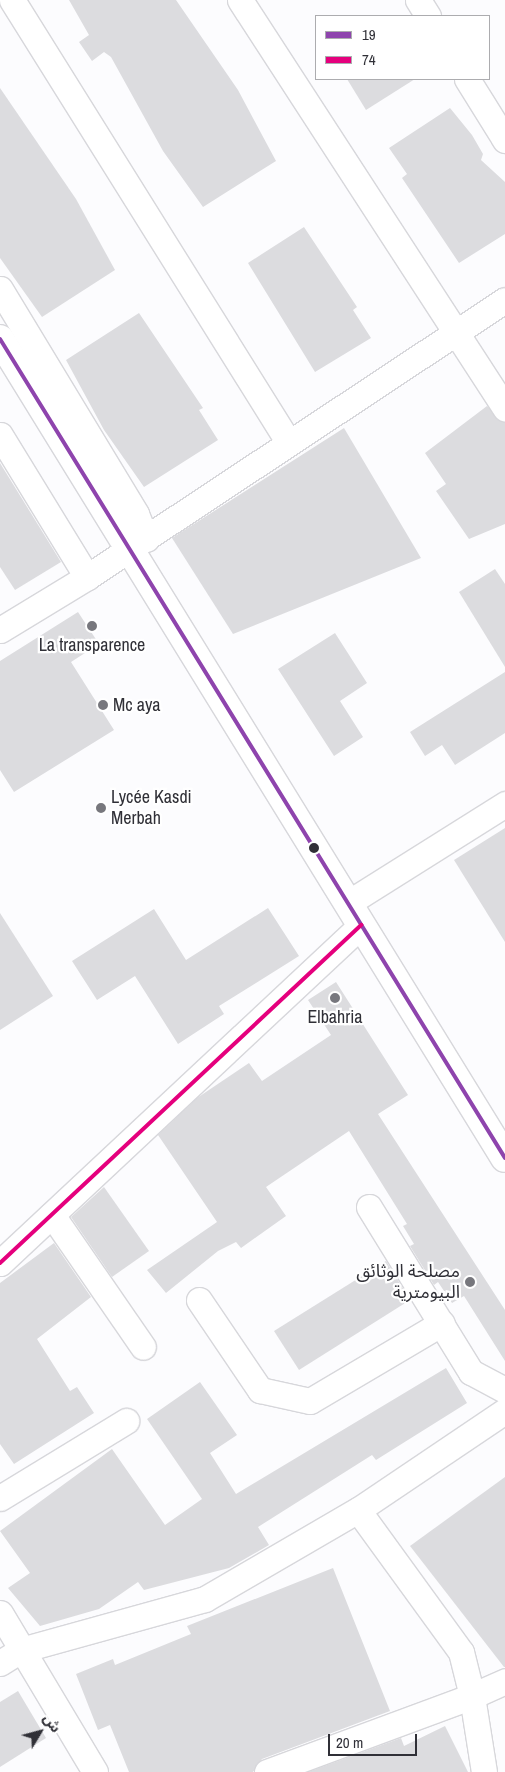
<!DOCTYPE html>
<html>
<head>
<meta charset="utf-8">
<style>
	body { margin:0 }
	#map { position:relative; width:505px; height:1772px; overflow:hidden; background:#fcfcfe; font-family:"Archivo Narrow","Noto Sans Arabic",sans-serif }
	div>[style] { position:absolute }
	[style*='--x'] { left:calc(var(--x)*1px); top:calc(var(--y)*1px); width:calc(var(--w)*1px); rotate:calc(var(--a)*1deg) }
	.building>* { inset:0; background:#dcdcdf }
	.roads { filter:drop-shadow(1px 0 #d7d7db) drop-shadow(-1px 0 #d7d7db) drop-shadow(0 1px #d7d7db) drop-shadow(0 -1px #d7d7db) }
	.minor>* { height:25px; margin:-12.5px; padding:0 12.5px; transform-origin:12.5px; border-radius:12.5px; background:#fff }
	.secondary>* { height:28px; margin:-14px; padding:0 14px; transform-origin:14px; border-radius:14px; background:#fff }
	.bus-1>* { height:4px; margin:-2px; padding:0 2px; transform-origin:2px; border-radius:2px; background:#8e44ad }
	.bus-2>* { height:4px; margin:-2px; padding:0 2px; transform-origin:2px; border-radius:2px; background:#e5007d }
	.dots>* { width:14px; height:14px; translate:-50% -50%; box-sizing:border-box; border:2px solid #fff; border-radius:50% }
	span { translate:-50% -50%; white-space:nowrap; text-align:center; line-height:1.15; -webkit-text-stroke:4.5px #fff; paint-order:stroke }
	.poi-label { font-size:18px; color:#303037 }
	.left { translate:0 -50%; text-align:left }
	.right { translate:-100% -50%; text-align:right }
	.legend { position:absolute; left:315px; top:15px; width:175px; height:65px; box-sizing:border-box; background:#fff; border:1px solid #acacaf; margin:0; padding:6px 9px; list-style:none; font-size:15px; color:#303037 }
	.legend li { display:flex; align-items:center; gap:10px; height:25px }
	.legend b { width:25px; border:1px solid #acacaf }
	.north { position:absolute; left:15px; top:1707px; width:50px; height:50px; -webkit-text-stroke:4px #fff; paint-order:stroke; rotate:53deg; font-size:14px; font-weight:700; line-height:20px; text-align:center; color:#303037 }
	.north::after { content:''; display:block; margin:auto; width:18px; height:22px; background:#303037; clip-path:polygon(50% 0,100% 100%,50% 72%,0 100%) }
	.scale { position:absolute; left:328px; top:1734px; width:89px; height:22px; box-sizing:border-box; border:2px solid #303037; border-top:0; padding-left:6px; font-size:15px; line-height:18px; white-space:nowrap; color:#303037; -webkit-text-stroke:4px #fff; paint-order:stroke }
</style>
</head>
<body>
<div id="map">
	<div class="building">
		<div style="clip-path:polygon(69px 0,176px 0,238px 90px,276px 161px,203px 207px,163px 151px,111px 57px,104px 52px,92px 61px,79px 42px,89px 35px)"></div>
		<div style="clip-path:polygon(347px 79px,415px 79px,366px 110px)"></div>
		<div style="clip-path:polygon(0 88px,76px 199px,115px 270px,42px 317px,0 258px)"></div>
		<div style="clip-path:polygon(450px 108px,472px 135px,483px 154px,481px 160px,505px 182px,505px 234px,459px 263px,402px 178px,407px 174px,389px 148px)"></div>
		<div style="clip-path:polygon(304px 227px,357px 307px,353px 310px,371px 338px,315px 372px,248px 263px)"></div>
		<div style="clip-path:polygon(139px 313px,203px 408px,199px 410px,218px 440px,144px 487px,104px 430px,66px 360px)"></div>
		<div style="clip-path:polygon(487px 406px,505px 422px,505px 524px,469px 539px,436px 491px,446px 484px,425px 453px)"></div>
		<div style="clip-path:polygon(344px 428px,421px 558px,233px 634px,172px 538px)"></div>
		<div style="clip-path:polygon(0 463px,61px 562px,15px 590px,0 567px)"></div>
		<div style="clip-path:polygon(495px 569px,505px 584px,505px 667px,459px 592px)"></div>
		<div style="clip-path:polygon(78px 612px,99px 644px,71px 662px,114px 730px,14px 792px,0 770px,0 661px)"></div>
		<div style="clip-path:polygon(335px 633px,367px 683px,340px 701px,363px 737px,334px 756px,278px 669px)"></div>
		<div style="clip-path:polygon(505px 672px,505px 733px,455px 765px,442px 745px,425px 756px,410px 732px)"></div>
		<div style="clip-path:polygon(505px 828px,505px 942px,454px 860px)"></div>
		<div style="clip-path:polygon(268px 908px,299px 956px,219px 1006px,224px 1014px,178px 1044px,135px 976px,97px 1000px,72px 961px,154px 909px,186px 960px)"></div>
		<div style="clip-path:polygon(0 913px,53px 996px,0 1030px)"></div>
		<div style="clip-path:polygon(336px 982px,408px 1095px,378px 1114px,505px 1310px,505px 1361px,464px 1296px,452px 1303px,438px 1282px,434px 1285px,410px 1246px,414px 1244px,403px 1226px,407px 1224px,349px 1131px,266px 1187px,286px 1216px,241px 1248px,236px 1242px,218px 1251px,166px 1293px,147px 1270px,217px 1222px,158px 1135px,197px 1098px,249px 1063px,262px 1081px,331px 1035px,308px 1000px)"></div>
		<div style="clip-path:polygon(104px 1187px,149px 1251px,112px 1277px,71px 1217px)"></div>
		<div style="clip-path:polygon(54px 1243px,91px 1297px,37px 1339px,70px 1391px,77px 1387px,94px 1413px,14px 1464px,0 1444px,0 1283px)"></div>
		<div style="clip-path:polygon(386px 1261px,410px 1300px,299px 1370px,274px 1331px)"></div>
		<div style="clip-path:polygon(446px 1368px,467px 1403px,376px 1460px,372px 1455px,258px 1527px,269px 1545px,229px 1568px,144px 1590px,138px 1582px,99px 1609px,40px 1626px,8px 1588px,30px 1573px,0 1531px,112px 1449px,165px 1525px,202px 1499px,147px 1419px,200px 1382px,237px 1435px,210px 1453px,236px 1494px)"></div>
		<div style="clip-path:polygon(505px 1477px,505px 1667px,504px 1667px,410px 1546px)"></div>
		<div style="clip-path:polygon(333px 1568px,390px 1711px,262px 1759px,253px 1772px,129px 1772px,110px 1725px,98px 1730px,76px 1674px,113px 1659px,115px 1665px,191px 1634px,187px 1626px)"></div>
		<div style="clip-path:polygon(18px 1691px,46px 1738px,0 1767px,0 1702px)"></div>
		<div style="clip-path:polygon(445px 1726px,468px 1772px,308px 1772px,401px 1738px,404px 1746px)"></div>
	</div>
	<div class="roads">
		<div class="minor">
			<div style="--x:12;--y:0;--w:522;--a:57.98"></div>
			<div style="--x:240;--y:0;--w:487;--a:57"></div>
			<div style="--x:418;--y:0;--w:19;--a:58"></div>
			<div style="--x:467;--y:79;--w:72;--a:58.1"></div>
			<div style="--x:0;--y:289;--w:263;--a:58.8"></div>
			<div style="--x:136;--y:514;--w:27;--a:68"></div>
			<div style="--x:0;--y:435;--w:167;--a:58.5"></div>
			<div style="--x:0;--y:630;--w:102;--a:-31.3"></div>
			<div style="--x:87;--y:577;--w:501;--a:-33.53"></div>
			<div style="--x:348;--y:903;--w:186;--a:-32.2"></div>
			<div style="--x:369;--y:1207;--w:194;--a:58.3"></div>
			<div style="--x:471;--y:1372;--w:38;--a:28"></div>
			<div style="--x:52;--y:1215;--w:160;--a:55.4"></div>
			<div style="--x:0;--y:1263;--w:495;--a:-43.1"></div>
			<div style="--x:199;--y:1300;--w:109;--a:55.9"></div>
			<div style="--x:260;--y:1390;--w:51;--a:12.4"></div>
			<div style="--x:310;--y:1401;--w:153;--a:-30.6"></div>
			<div style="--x:0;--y:1498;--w:148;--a:-31.4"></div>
			<div style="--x:0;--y:1613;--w:185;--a:59.1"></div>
			<div style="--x:0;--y:1663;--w:25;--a:-32"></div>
			<div style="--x:21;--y:1650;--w:191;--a:-15.5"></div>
			<div style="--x:205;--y:1599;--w:177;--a:-30.2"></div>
			<div style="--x:358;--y:1510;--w:177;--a:-34"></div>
			<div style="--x:267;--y:1772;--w:219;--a:-20.3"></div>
			<div style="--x:472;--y:1696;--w:45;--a:-104"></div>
			<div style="--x:461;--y:1652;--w:175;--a:-126"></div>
			<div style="--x:484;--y:1772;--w:77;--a:-99"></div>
			<div style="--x:472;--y:1696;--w:36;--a:-24"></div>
		</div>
		<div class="secondary">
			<div style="--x:0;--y:339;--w:962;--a:58.34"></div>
		</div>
	</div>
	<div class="bus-1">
		<div style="--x:0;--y:339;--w:962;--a:58.34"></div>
	</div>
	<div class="bus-2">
		<div style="--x:0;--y:1263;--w:495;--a:-43.1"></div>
	</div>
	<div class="dots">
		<div style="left:92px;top:626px;background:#77777d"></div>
		<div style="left:103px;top:705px;background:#77777d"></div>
		<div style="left:101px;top:808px;background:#77777d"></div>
		<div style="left:314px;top:848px;background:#303037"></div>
		<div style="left:335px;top:998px;background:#77777d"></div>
		<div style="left:470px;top:1282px;background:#77777d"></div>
	</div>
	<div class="poi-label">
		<span style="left:92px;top:645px">La transparence</span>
		<span class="left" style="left:113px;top:705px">Mc aya</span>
		<span class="left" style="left:111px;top:808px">Lycée Kasdi<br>Merbah</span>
		<span style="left:335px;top:1017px">Elbahria</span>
		<span class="right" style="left:460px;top:1282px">مصلحة الوثائق<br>البيومترية</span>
	</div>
	<ul class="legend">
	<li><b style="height:6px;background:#8e44ad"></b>19</li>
	<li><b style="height:6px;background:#e5007d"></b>74</li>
	</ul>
	<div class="north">ش</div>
	<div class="scale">20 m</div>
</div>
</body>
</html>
